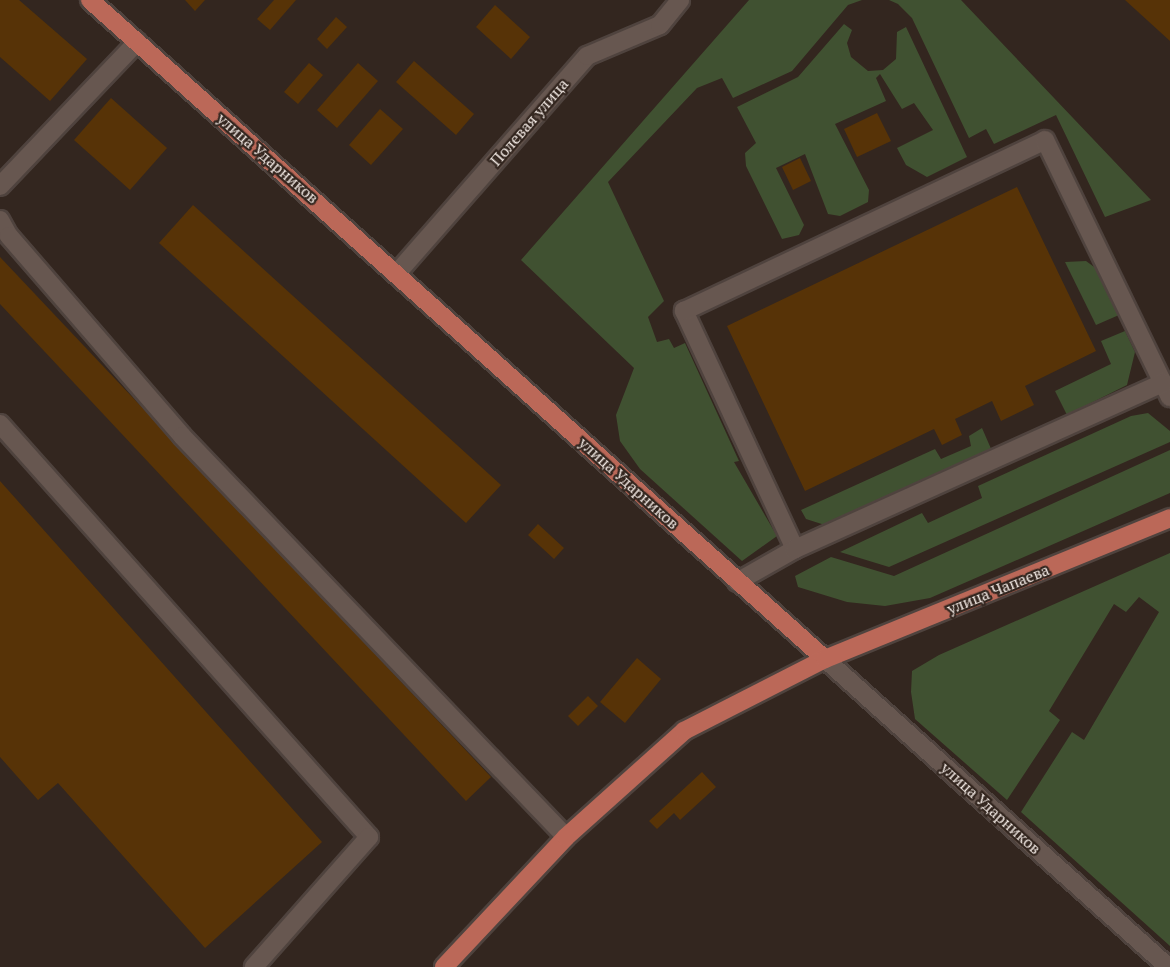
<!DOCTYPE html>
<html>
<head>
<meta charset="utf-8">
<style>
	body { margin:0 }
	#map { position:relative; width:1170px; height:967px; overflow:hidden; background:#33261f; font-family:"PT Serif",serif }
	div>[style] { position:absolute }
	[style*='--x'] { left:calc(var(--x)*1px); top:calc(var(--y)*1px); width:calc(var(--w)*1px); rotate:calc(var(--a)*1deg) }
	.green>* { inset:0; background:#405131 }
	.building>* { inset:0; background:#573307 }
	.roads { filter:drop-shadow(2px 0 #4f433e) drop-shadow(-2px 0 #4f433e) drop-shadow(0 2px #4f433e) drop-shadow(0 -2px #4f433e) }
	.minor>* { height:18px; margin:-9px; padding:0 9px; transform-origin:9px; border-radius:9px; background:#675750 }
	.major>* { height:18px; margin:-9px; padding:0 9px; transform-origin:9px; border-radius:9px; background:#bb6858 }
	span { translate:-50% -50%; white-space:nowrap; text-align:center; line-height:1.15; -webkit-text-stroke:4.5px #33261f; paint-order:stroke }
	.street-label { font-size:16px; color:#f5ece7 }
</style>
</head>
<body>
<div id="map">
	<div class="green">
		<div style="clip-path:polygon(749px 0,862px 0,848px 5px,792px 71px,733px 98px,722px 78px,697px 88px,608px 182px,664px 301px,648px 317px,657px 342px,669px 339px,674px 348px,685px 343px,739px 461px,734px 462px,777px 536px,742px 561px,640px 469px,620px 441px,616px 415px,634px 368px,521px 260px)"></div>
		<div style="clip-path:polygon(889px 0,961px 0,1151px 200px,1105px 217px,1056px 115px,994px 144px,986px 129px,969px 138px,912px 18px,898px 4px)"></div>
		<div style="clip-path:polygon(844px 24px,852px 30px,847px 43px,851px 57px,868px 71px,883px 70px,896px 59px,897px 32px,906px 27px,967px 157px,927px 177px,906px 165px,897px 148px,933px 130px,914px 103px,902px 109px,880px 74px,876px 78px,886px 101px,835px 124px,869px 190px,868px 202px,840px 216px,828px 214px,805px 154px,776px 168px,804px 225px,799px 235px,782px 239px,746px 166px,745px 153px,756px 143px,737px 107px,798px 77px)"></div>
		<div style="clip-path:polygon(1086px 261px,1097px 269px,1119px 315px,1096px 325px,1065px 262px)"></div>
		<div style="clip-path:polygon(1125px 331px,1135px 352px,1127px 385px,1067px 415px,1055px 391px,1111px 364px,1101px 341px)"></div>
		<div style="clip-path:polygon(1148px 413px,1170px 431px,1170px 442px,889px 567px,840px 552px,922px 513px,928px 523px,982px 498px,978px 486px,1131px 416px)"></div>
		<div style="clip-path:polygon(982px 428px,992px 451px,828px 526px,806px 519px,801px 510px,935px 449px,941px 459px,971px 446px,969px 436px)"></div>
		<div style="clip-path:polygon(1170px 450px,1170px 493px,930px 598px,885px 606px,847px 602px,798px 587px,795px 576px,831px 557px,894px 576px)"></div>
		<div style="clip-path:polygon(1170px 553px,1170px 946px,1021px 812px,1072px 732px,1084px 740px,1159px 612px,1139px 597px,1126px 612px,1114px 604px,1049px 711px,1060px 720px,1007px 800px,915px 719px,911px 692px,912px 671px,939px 655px)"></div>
	</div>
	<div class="building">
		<div style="clip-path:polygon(0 0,19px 0,87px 59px,50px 101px,0 57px)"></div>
		<div style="clip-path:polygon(185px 0,205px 0,195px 11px)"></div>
		<div style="clip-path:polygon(274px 0,296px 0,270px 30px,257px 19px)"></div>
		<div style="clip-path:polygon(1125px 0,1170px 0,1170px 41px)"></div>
		<div style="clip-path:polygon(495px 5px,530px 37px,511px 59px,476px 27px)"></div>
		<div style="clip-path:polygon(336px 17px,347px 27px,327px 49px,317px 39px)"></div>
		<div style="clip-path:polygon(414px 61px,474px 114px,456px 135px,396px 82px)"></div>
		<div style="clip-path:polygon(309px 63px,323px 75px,298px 104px,284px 92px)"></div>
		<div style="clip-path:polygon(358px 63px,378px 81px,337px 128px,317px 110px)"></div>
		<div style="clip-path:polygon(111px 98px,167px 148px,130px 190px,74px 140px)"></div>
		<div style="clip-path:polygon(380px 109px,403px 129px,371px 165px,349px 145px)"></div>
		<div style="clip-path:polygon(877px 113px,891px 141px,857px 157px,844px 129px)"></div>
		<div style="clip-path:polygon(800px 158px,811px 181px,793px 190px,782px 167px)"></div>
		<div style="clip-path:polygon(1017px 187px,1096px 351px,1025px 386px,1034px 405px,1001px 421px,992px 401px,955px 419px,962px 435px,942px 445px,934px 429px,805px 491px,727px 326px)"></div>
		<div style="clip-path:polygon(193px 205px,501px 485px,466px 523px,159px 243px)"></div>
		<div style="clip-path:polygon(0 257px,491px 777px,466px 801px,0 304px)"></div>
		<div style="clip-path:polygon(0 481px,322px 842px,205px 948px,58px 783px,38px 800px,0 757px)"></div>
		<div style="clip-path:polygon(538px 524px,564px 548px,554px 559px,528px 535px)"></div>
		<div style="clip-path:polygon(637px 658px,661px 679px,625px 723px,600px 702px)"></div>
		<div style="clip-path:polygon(588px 696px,598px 706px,578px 726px,568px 716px)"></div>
		<div style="clip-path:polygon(702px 772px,716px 787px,680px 820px,674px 813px,657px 829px,649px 821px)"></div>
	</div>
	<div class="roads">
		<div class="minor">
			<div style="--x:0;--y:186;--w:199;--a:-46.4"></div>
			<div style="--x:0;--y:220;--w:18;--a:61"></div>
			<div style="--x:9;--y:236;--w:264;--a:49.1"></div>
			<div style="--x:182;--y:436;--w:555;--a:46.24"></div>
			<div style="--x:398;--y:272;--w:287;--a:-48.8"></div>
			<div style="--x:587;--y:56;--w:79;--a:-23"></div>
			<div style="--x:660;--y:25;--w:32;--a:-51"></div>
			<div style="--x:0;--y:424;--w:554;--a:48.22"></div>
			<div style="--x:369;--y:837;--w:174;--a:131.5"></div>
			<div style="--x:795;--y:549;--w:263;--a:-115"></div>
			<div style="--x:684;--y:311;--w:399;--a:-25.3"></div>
			<div style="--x:1045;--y:140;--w:286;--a:64.1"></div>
			<div style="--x:737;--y:582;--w:67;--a:-29.6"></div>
			<div style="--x:795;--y:549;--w:404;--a:-24.3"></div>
			<div style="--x:825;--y:659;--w:461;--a:41.9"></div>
		</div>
		<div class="major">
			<div style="--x:90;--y:0;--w:987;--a:41.88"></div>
			<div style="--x:444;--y:967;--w:178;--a:-46.8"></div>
			<div style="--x:566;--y:837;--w:159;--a:-41.9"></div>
			<div style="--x:684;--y:731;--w:158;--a:-27.1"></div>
			<div style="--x:825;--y:659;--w:373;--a:-22.2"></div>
		</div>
	</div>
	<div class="street-label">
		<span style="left:529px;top:122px;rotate:-49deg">Полевая улица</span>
		<span style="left:268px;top:158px;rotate:41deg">улица Ударников</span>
		<span style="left:629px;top:483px;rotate:42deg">улица Ударников</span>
		<span style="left:998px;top:589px;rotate:-22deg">улица Чапаева</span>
		<span style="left:991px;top:808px;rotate:42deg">улица Ударников</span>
	</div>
</div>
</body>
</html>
